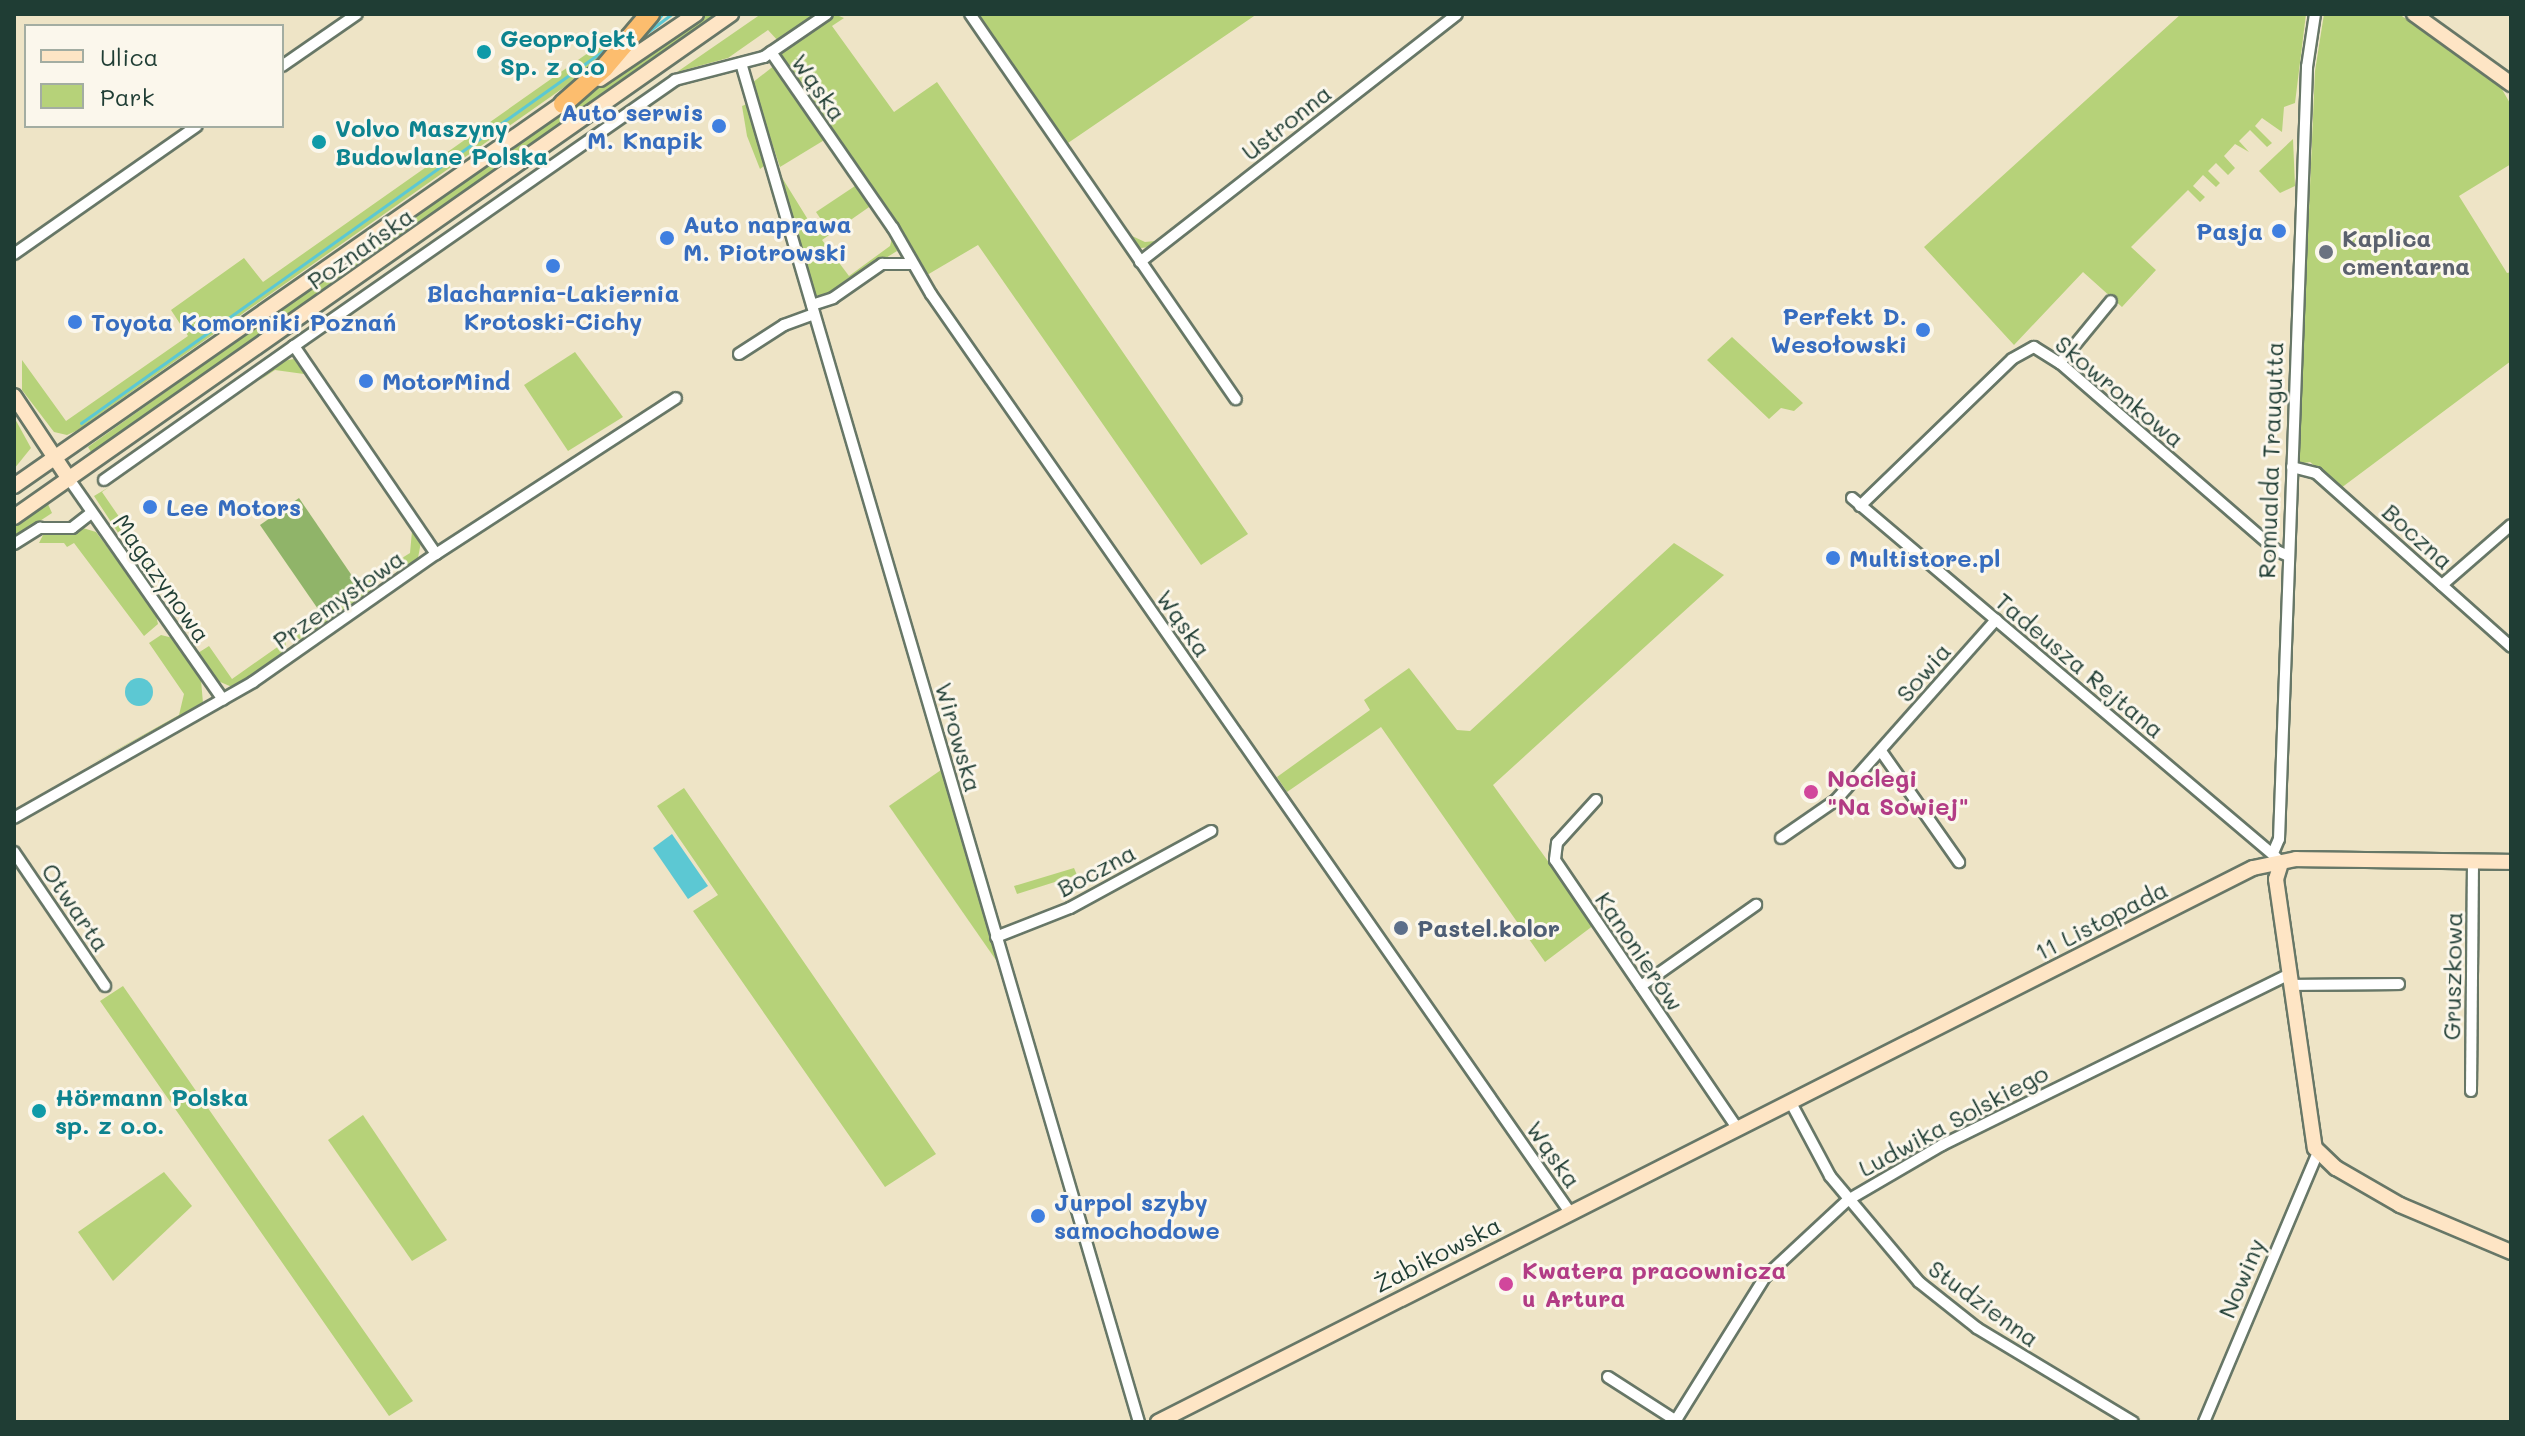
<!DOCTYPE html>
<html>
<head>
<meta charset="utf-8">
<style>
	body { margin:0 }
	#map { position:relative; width:2525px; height:1436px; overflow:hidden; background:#eee4c6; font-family:Mali,sans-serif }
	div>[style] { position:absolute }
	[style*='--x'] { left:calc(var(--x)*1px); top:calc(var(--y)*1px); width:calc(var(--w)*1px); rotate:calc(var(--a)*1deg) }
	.green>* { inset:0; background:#b6d279 }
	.forest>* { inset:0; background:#90b469 }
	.water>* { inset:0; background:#5cc8d3 }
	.round { border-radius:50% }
	.stream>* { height:3px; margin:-1.5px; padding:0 1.5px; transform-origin:1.5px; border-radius:1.5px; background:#5cc8d3 }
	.roads { filter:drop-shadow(2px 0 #677767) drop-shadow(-2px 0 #677767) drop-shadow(0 2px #677767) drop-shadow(0 -2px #677767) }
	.street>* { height:10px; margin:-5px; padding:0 5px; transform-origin:5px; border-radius:5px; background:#fff }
	.secondary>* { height:14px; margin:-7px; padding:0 7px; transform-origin:7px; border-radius:7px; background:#fee5c5 }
	.highway>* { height:18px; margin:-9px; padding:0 9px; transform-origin:9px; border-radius:9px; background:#fcbd6e }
	.dots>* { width:22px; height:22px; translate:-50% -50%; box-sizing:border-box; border:4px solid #fbf7ec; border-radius:50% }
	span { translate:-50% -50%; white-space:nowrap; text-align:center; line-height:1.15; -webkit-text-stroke:6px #fbf7ec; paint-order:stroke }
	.culture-label { font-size:24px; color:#0d838f; font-weight:700 }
	.left { translate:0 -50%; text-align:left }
	.street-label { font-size:24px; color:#1f3d34 }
	.shop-label { font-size:24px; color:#366cbe; font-weight:700 }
	.right { translate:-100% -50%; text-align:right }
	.worship-label { font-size:24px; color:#5b616d; font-weight:700 }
	.hotel-label { font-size:24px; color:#b23c85; font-weight:700 }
	.service-label { font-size:24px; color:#4e5e75; font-weight:700 }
	.frame { position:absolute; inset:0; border:16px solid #1f3d34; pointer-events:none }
	.legend { position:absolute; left:24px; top:24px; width:260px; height:104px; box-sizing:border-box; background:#fbf7ec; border:2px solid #a3ada2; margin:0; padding:10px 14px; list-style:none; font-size:24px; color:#1f3d34 }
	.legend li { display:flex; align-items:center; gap:16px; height:40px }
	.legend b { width:40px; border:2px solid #a3ada2 }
</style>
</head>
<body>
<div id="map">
	<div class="green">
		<div style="clip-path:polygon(706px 14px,720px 14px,93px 455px,88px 447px,534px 130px)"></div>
		<div style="clip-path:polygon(761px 14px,820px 14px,779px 42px,768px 30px,728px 58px,677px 72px)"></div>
		<div style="clip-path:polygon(834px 14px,844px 18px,832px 26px,894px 112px,937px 82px,1248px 534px,1201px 565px,978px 245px,927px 275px,780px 60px,783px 51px)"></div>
		<div style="clip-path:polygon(962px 14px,1174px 315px,1226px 399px)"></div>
		<div style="clip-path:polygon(974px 14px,1257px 14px,1068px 143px,1130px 235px,1145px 242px,1155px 241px,1451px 14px,1151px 247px,1141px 248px,1136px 246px)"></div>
		<div style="clip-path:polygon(2181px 14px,2306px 14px,2295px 103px,2284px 107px,2282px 132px,2262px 118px,2255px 126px,2272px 143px,2267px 147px,2250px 130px,2239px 141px,2249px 152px,2235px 144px,2224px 156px,2235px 168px,2228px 175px,2216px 163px,2208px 171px,2220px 183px,2216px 187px,2203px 175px,2193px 186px,2205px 197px,2200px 202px,2188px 190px,2131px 247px,2156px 270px,2122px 307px,2083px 272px,2014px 345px,1924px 247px)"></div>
		<div style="clip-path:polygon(2324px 14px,2399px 14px,2499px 84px,2511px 105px,2511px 164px,2459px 196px,2507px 273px,2511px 272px,2511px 361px,2341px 488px,2310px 462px,2298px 464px,2315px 71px)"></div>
		<div style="clip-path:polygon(632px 22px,598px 62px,566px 86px,76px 431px,67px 435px,54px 432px,22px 390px,22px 360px,66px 421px,188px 336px,171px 310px,244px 258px,263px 282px)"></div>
		<div style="clip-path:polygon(775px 65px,826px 139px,780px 167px,752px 83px)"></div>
		<div style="clip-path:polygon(747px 104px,764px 166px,760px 169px,747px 136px,742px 106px)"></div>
		<div style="clip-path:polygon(2293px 139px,2295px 186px,2280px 193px,2259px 171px)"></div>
		<div style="clip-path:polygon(781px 176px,815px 231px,824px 224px,816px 212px,858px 184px,872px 205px,822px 240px,849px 276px,890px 246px,893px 234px,897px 251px,825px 296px,816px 295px)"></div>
		<div style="clip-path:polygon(1732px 337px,1803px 403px,1794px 411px,1781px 408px,1769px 419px,1707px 360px)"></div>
		<div style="clip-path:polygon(575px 352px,623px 417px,568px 451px,524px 385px)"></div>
		<div style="clip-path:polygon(294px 359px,350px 437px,349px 439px,304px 374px,275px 370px,260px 380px,283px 361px)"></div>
		<div style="clip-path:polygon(14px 417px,31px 448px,14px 469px)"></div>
		<div style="clip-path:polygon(356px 450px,421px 542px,418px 558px,399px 572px,386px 568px,410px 553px,412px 531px)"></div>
		<div style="clip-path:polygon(109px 487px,102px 492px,155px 569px,138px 563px,94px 496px)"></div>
		<div style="clip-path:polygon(47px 502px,52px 513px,14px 538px,14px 525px)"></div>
		<div style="clip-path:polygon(83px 528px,96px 532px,155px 611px,158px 624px,144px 636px,74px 543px,67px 547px,64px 543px,39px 543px,44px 533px,69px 534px)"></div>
		<div style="clip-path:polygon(1674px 543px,1724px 575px,1493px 785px,1594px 925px,1545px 962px,1381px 727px,1287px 792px,1277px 777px,1370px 710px,1364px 700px,1409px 668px,1457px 730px,1470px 731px)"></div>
		<div style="clip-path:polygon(376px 575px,375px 590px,304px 640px,292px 637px)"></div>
		<div style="clip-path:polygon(161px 635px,173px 638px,201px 680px,203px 703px,82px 769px,179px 715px,184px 694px,149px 643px)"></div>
		<div style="clip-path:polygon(286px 641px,285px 653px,232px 687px,218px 681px,198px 653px,209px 646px,232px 679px)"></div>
		<div style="clip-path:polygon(941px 770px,998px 963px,889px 806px)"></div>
		<div style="clip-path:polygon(684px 788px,936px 1154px,885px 1187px,693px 911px,718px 895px,657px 806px)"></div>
		<div style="clip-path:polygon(1074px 868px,1077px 875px,1017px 894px,1014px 886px)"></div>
		<div style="clip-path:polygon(123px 986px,226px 1134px,413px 1401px,389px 1416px,100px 1001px)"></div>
		<div style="clip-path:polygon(363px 1115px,447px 1240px,412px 1261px,328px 1140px)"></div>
		<div style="clip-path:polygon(164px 1172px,192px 1206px,113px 1281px,78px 1232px)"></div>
	</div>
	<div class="forest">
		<div style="clip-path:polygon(299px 498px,359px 586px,320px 612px,260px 525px)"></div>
	</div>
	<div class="water">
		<div class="round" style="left:125px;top:678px;width:28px;height:28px"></div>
		<div style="clip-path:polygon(672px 834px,708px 886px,688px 899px,653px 848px)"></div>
	</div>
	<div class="stream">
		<div style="--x:656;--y:22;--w:10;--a:-53"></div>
		<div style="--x:645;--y:34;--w:34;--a:-37"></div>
		<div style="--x:81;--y:423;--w:655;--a:-35.49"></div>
	</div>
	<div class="roads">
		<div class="street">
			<div style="--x:970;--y:14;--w:468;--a:55.4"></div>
			<div style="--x:771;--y:52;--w:214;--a:55.3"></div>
			<div style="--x:893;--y:228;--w:76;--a:60.1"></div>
			<div style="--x:931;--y:294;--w:1117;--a:55.17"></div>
			<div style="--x:741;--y:63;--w:1416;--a:73.68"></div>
			<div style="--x:282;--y:66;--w:91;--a:-34.7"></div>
			<div style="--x:14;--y:254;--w:223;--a:-35"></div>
			<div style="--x:1140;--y:262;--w:402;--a:-38"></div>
			<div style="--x:812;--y:305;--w:22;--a:-18"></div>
			<div style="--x:833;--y:298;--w:60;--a:-34.8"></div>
			<div style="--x:882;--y:264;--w:31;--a:0"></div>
			<div style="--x:739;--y:354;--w:54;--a:-32.8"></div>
			<div style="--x:784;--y:325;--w:32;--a:-20"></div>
			<div style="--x:2060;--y:363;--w:80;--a:-50.6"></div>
			<div style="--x:2292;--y:467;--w:25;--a:14"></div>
			<div style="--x:2316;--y:473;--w:261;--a:41.7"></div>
			<div style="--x:69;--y:479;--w:269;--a:55.1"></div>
			<div style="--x:104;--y:480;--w:232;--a:-35.2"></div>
			<div style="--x:1852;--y:498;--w:557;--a:40.27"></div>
			<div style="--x:1860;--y:506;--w:211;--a:-44"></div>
			<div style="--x:2012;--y:359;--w:25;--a:-29"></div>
			<div style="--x:2034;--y:347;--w:31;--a:32"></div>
			<div style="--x:2060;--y:363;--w:287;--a:40.9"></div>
			<div style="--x:2277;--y:551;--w:13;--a:23"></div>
			<div style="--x:14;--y:544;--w:31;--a:-32"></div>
			<div style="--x:40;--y:528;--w:32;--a:0"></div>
			<div style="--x:72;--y:528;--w:24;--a:-38"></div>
			<div style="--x:436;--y:554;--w:252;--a:-124.3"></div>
			<div style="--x:294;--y:346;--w:465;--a:-34.9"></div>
			<div style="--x:675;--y:80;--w:92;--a:-14.5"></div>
			<div style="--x:764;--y:57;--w:76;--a:-34.3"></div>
			<div style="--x:2442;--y:585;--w:91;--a:-41"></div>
			<div style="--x:1881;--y:751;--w:136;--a:54.9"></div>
			<div style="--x:1596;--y:800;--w:58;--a:132.2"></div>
			<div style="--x:1557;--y:843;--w:17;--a:97"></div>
			<div style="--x:1555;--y:860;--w:324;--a:55.8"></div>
			<div style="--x:14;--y:818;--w:275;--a:-29.6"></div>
			<div style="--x:253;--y:682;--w:223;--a:-35"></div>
			<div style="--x:436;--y:554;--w:286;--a:-33"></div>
			<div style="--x:1781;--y:838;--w:67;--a:-34.6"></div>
			<div style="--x:1836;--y:800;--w:241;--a:-48.4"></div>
			<div style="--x:14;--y:852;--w:162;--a:55.8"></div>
			<div style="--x:2273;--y:853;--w:15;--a:-67"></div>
			<div style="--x:2279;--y:839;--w:773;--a:-87.92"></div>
			<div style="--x:2307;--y:67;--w:54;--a:-81.4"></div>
			<div style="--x:996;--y:937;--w:79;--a:-21.4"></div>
			<div style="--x:1070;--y:908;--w:161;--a:-28.6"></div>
			<div style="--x:2290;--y:985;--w:109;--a:-0.5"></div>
			<div style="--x:1641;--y:986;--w:141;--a:-35.2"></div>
			<div style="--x:2471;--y:1091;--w:229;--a:-89.5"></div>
			<div style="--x:1790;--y:1101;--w:85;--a:61.9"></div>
			<div style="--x:1830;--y:1176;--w:138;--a:50"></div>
			<div style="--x:1919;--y:1282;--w:74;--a:38.4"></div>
			<div style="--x:1977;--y:1328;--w:182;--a:31.1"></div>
			<div style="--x:1608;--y:1377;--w:83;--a:32.7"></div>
			<div style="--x:1676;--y:1420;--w:168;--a:-58.1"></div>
			<div style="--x:1765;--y:1277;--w:113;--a:-42.9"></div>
			<div style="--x:1848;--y:1200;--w:109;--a:-30.3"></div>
			<div style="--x:1942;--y:1145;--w:387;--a:-26.2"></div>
			<div style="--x:2204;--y:1422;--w:293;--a:-67.1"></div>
		</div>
		<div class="secondary">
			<div style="--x:2414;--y:14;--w:120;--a:35.8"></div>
			<div style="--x:600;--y:79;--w:116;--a:-34.1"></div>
			<div style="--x:14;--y:396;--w:100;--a:56.5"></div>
			<div style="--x:14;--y:486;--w:677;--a:-34.89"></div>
			<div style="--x:14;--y:517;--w:876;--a:-35.05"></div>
			<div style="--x:2281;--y:863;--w:17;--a:107"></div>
			<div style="--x:2276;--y:879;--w:272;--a:81.8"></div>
			<div style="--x:2315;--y:1148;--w:29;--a:44"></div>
			<div style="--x:2336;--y:1168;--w:74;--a:30"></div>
			<div style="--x:2400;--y:1205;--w:121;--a:22.9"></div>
			<div style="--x:1158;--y:1422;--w:1227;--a:-26.84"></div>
			<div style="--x:2253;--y:868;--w:44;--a:-11.8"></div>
			<div style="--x:2296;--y:859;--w:215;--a:0.8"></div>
		</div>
		<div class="highway">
			<div style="--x:563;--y:104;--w:55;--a:-41.3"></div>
			<div style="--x:604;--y:68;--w:71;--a:-49.6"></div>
		</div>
	</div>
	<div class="dots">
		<div style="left:484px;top:52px;background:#0f9aa8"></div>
		<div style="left:719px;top:126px;background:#3f7fe0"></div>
		<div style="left:319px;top:142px;background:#0f9aa8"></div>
		<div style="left:2279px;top:231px;background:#3f7fe0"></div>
		<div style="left:667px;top:238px;background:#3f7fe0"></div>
		<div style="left:2326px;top:252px;background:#6b7280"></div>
		<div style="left:553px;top:266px;background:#3f7fe0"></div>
		<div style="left:75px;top:322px;background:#3f7fe0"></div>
		<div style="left:1923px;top:330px;background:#3f7fe0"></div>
		<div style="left:366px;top:381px;background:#3f7fe0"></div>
		<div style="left:150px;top:507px;background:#3f7fe0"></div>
		<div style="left:1833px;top:558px;background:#3f7fe0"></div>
		<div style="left:1811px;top:792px;background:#d1479c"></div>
		<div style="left:1401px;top:928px;background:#5c6f8a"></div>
		<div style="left:39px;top:1111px;background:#0f9aa8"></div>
		<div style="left:1038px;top:1216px;background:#3f7fe0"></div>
		<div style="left:1506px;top:1284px;background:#d1479c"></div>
	</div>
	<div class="culture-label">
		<span class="left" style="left:500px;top:52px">Geoprojekt<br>Sp. z o.o</span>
		<span class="left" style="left:335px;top:142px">Volvo Maszyny<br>Budowlane Polska</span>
		<span class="left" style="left:55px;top:1111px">Hörmann Polska<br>sp. z o.o.</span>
	</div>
	<div class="street-label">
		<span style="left:819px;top:87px;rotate:55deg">Wąska</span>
		<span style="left:1286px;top:122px;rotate:-38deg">Ustronna</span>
		<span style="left:360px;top:248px;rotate:-35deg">Poznańska</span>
		<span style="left:2120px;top:391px;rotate:40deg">Skowronkowa</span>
		<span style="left:2270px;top:460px;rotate:-88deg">Romualda Traugutta</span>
		<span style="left:2418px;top:536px;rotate:42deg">Boczna</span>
		<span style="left:162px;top:578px;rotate:55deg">Magazynowa</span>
		<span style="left:338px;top:599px;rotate:-35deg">Przemysłowa</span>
		<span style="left:1184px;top:623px;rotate:55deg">Wąska</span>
		<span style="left:2080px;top:665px;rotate:40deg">Tadeusza Rejtana</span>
		<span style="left:1923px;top:672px;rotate:-49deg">Sowia</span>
		<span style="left:959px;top:737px;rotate:74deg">Wirowska</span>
		<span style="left:1096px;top:870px;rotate:-28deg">Boczna</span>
		<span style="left:76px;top:907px;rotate:56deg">Otwarta</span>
		<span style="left:2101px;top:920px;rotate:-27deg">11 Listopada</span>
		<span style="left:1640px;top:951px;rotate:56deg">Kanonierów</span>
		<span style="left:2452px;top:976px;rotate:-89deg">Gruszkowa</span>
		<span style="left:1953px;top:1120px;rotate:-28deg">Ludwika Solskiego</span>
		<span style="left:1554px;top:1154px;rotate:55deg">Wąska</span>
		<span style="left:1437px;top:1254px;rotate:-27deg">Żabikowska</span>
		<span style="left:2241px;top:1278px;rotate:-67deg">Nowiny</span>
		<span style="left:1984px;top:1303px;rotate:36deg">Studzienna</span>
	</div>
	<div class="shop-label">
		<span class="right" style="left:703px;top:126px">Auto serwis<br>M. Knapik</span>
		<span class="left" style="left:683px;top:238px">Auto naprawa<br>M. Piotrowski</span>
		<span class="right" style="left:2263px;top:231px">Pasja</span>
		<span style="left:553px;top:307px">Blacharnia-Lakiernia<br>Krotoski-Cichy</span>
		<span class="right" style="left:1907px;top:330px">Perfekt D.<br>Wesołowski</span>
		<span class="left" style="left:91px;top:322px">Toyota Komorniki Poznań</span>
		<span class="left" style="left:382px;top:381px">MotorMind</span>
		<span class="left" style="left:166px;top:507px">Lee Motors</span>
		<span class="left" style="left:1849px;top:558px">Multistore.pl</span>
		<span class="left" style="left:1054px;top:1216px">Jurpol szyby<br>samochodowe</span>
	</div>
	<div class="worship-label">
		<span class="left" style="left:2342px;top:252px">Kaplica<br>cmentarna</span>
	</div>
	<div class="hotel-label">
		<span class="left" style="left:1827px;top:792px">Noclegi<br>"Na Sowiej"</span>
		<span class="left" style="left:1522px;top:1284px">Kwatera pracownicza<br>u Artura</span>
	</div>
	<div class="service-label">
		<span class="left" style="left:1417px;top:928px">Pastel.kolor</span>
	</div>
	<div class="frame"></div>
	<ul class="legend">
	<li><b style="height:10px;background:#fee5c5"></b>Ulica</li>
	<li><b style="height:22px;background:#b6d279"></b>Park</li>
	</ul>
</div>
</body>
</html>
